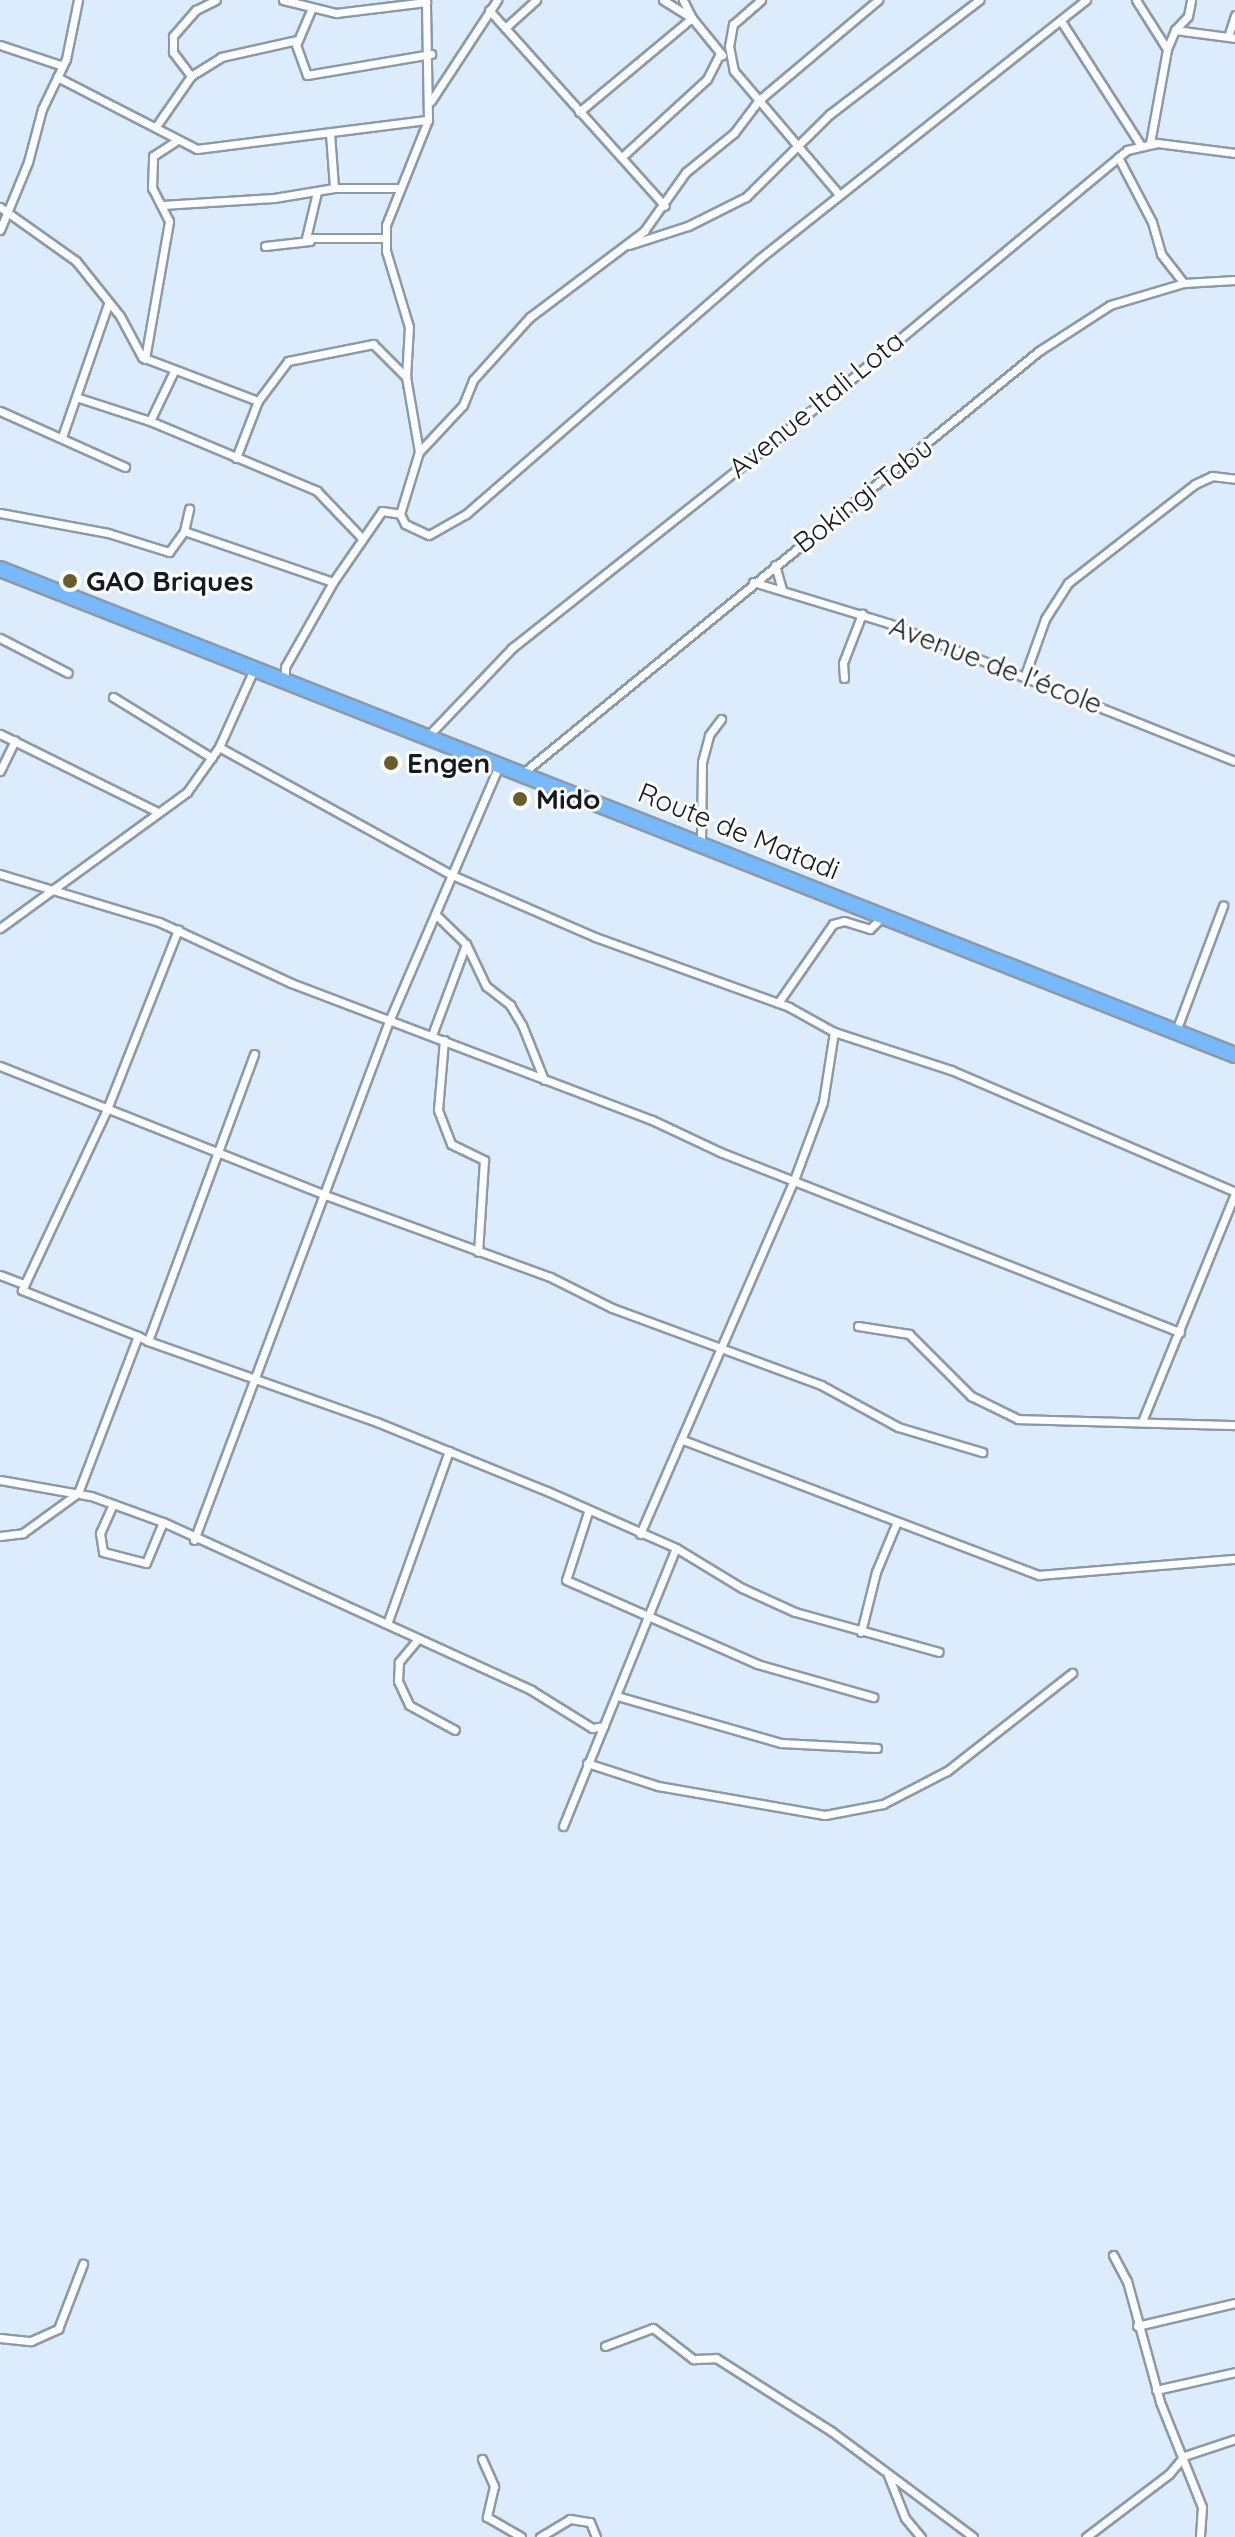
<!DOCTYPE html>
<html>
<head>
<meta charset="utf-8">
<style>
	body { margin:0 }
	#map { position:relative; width:1235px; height:2537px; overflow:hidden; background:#ddecfd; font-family:Quicksand,sans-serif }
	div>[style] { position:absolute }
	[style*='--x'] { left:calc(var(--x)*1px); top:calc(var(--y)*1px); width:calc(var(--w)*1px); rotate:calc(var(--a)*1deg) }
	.roads { filter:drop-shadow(2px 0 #8b9aa9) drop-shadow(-2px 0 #8b9aa9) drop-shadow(0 2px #8b9aa9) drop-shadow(0 -2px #8b9aa9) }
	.street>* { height:7px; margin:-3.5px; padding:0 3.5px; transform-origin:3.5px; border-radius:3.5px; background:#fff }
	.highway>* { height:14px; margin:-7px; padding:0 7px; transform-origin:7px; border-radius:7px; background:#78b9fb }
	.dots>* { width:22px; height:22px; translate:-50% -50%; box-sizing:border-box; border:4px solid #fff; border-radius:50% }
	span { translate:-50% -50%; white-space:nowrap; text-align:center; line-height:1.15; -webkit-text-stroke:6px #fff; paint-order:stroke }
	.street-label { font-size:28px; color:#161b21 }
	.poi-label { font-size:28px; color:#161b21; font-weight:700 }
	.left { translate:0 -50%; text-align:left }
</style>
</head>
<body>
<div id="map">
	<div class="roads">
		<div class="street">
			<div style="--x:283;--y:0;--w:55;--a:13.8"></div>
			<div style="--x:336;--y:13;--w:91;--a:-7"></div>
			<div style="--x:663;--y:0;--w:34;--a:32"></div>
			<div style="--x:692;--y:18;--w:48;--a:51"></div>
			<div style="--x:761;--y:0;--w:37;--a:139"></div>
			<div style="--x:733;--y:24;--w:22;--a:100"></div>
			<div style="--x:729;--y:46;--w:25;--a:79"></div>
			<div style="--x:734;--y:71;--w:160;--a:49.6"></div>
			<div style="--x:1136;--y:0;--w:58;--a:57.7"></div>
			<div style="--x:311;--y:10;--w:38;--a:113"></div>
			<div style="--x:296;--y:45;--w:32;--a:70"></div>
			<div style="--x:307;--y:75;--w:126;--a:-9.6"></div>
			<div style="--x:489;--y:10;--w:263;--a:48.1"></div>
			<div style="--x:1061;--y:21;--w:146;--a:57.3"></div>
			<div style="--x:505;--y:28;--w:42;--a:-42.1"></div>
			<div style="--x:1175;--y:30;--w:61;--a:7.6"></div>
			<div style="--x:1228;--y:37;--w:23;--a:-72"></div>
			<div style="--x:0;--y:45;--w:66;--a:18.4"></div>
			<div style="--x:191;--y:76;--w:36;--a:-32"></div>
			<div style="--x:221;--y:57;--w:78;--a:-12.6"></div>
			<div style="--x:57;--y:77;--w:157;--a:27.2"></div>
			<div style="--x:197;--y:149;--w:233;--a:-7.2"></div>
			<div style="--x:431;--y:101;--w:121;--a:-56.8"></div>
			<div style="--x:579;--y:112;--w:147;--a:-39.8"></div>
			<div style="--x:692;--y:18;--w:20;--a:-117"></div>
			<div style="--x:157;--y:125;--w:60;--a:-55.2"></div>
			<div style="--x:191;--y:76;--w:30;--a:-127"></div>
			<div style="--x:173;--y:52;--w:16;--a:-90"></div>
			<div style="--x:173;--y:36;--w:35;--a:-49"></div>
			<div style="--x:196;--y:10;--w:22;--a:-27"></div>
			<div style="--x:330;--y:133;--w:55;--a:85.8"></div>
			<div style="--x:1150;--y:143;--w:96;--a:-79.7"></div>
			<div style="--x:1167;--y:49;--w:21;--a:-67"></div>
			<div style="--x:1175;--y:30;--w:19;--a:-47"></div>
			<div style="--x:1188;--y:16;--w:16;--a:-79"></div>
			<div style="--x:623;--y:156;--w:114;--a:-42.5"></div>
			<div style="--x:707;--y:79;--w:29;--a:-63"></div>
			<div style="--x:1118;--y:157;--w:73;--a:62.4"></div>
			<div style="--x:1152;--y:222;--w:33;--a:74"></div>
			<div style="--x:1161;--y:254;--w:37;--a:52"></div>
			<div style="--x:317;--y:192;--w:47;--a:103.4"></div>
			<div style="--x:306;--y:238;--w:79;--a:0"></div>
			<div style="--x:162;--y:205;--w:112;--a:-3.6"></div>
			<div style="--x:274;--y:198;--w:61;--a:-9.5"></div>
			<div style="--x:334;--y:188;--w:63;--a:0"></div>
			<div style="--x:0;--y:207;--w:93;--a:35.4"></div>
			<div style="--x:76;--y:261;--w:70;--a:51.3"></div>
			<div style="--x:120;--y:316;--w:47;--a:61.8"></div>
			<div style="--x:142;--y:357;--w:124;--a:20.8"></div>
			<div style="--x:0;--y:230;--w:74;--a:-67.6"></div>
			<div style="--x:28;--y:162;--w:55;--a:-75.2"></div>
			<div style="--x:42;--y:109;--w:55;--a:-64.4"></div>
			<div style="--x:66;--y:59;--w:60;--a:-78.5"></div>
			<div style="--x:629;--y:245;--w:62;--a:-17.9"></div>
			<div style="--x:688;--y:226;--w:65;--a:-26.6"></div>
			<div style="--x:746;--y:197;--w:118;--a:-44.7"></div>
			<div style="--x:830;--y:114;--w:188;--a:-37.4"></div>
			<div style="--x:265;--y:246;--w:45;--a:-6.3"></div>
			<div style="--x:145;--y:359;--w:140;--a:-80.1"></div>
			<div style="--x:169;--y:221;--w:37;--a:-117"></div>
			<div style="--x:152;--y:188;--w:32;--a:-88"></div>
			<div style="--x:153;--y:156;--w:30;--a:-33"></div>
			<div style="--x:76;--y:397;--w:78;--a:18"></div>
			<div style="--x:150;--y:421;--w:55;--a:-64.4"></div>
			<div style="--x:0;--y:411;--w:137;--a:24.1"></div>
			<div style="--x:150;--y:421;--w:181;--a:22.7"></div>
			<div style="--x:317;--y:491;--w:64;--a:46.3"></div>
			<div style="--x:62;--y:437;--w:141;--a:-70.9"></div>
			<div style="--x:419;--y:452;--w:64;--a:-46.9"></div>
			<div style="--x:463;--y:405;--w:27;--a:-68"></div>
			<div style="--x:473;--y:380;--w:85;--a:-47.9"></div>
			<div style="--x:530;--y:317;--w:143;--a:-37"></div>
			<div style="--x:644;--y:231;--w:72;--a:-54.6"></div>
			<div style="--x:686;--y:172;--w:62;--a:-39.1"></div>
			<div style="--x:734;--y:133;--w:40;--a:-53"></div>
			<div style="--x:758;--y:101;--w:157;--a:-40.1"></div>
			<div style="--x:236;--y:458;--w:61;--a:-68.9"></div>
			<div style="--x:258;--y:401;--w:50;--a:-53.1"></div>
			<div style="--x:288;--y:361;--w:87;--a:-11.3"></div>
			<div style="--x:373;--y:344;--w:47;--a:45"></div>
			<div style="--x:0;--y:513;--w:110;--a:10.5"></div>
			<div style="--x:108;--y:533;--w:64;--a:17.3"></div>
			<div style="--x:169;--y:552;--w:26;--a:-54"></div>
			<div style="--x:184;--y:531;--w:23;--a:-77"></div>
			<div style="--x:400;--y:514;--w:65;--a:-73"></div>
			<div style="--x:419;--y:452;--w:76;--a:-99.8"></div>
			<div style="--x:406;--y:377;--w:50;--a:-86.6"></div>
			<div style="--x:409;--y:327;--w:79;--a:-106.8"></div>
			<div style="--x:386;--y:251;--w:26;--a:-90"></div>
			<div style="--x:386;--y:225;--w:113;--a:-68.2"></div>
			<div style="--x:428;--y:120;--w:120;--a:-91"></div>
			<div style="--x:184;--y:531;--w:157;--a:18.9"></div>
			<div style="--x:775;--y:565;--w:26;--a:74"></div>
			<div style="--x:753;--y:582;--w:141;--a:16.9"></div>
			<div style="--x:888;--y:623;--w:373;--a:21.7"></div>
			<div style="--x:0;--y:638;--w:76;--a:27.2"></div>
			<div style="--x:1025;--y:675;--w:59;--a:-70.3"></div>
			<div style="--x:1045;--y:619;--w:43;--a:-57.4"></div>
			<div style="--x:1068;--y:583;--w:161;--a:-37.9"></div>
			<div style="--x:1195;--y:484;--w:19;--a:-25"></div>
			<div style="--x:1212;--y:476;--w:23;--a:7"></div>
			<div style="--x:844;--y:678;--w:15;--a:-94"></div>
			<div style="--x:843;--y:663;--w:53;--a:-68.8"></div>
			<div style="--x:285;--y:680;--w:13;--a:-90"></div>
			<div style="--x:285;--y:667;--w:98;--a:-60.5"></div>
			<div style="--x:333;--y:582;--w:86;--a:-55.4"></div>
			<div style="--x:382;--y:511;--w:18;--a:9"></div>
			<div style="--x:400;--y:514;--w:11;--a:63"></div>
			<div style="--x:405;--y:524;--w:26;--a:25"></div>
			<div style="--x:429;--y:535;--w:43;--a:-29.6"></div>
			<div style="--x:466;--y:514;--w:388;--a:-41"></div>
			<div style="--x:759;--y:259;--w:417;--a:-38.4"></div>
			<div style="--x:113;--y:697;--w:116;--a:31.6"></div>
			<div style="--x:0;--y:734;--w:174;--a:26.3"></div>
			<div style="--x:428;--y:736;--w:122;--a:-46.3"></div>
			<div style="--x:512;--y:648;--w:430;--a:-38.4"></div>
			<div style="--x:849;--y:381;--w:361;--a:-39.7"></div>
			<div style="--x:1127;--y:150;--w:31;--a:-13"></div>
			<div style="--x:1157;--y:143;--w:79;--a:7.3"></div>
			<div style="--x:219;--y:747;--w:266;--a:28.8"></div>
			<div style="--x:452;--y:875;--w:156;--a:23.4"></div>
			<div style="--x:595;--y:937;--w:206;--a:19.8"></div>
			<div style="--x:789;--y:1007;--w:51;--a:29.1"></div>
			<div style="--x:834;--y:1032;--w:123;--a:18"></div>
			<div style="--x:951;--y:1070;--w:309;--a:23.2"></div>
			<div style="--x:0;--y:771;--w:34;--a:-64"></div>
			<div style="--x:523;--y:773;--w:667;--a:-39.28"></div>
			<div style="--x:1039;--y:351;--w:85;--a:-32.9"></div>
			<div style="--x:1110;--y:305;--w:77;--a:-16.6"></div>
			<div style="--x:1184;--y:283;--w:51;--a:-3.4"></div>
			<div style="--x:701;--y:843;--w:81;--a:-89.3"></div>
			<div style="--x:702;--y:762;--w:28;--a:-75"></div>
			<div style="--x:709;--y:735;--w:20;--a:-53"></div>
			<div style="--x:0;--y:874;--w:166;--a:16.8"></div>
			<div style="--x:159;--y:922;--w:145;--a:24.8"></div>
			<div style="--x:291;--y:983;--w:386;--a:20.8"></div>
			<div style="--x:652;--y:1120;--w:75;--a:25.2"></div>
			<div style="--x:720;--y:1152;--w:494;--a:21.4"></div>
			<div style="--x:0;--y:928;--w:231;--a:-36"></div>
			<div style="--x:187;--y:792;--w:55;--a:-54.6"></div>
			<div style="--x:219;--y:747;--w:85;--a:-65.8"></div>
			<div style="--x:466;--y:944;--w:47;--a:64.5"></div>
			<div style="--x:486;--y:986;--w:31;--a:38"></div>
			<div style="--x:510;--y:1005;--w:23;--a:59"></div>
			<div style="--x:522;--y:1025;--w:59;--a:68.2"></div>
			<div style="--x:778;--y:1003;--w:96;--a:-55.2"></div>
			<div style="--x:833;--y:924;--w:11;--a:-15"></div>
			<div style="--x:844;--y:921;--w:27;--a:17"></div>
			<div style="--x:870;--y:929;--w:18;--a:-45"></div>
			<div style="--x:1176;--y:1031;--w:134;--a:-69.4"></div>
			<div style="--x:432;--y:1035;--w:97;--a:-69.5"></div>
			<div style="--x:466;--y:944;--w:43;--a:-135.9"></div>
			<div style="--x:444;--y:1040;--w:70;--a:94.9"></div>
			<div style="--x:438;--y:1110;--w:36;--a:69"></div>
			<div style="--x:451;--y:1144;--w:37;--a:26"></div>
			<div style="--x:484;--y:1160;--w:92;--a:93.7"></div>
			<div style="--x:0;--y:1066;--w:350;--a:21.6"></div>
			<div style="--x:325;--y:1195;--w:239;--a:20"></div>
			<div style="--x:550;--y:1277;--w:69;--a:26.6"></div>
			<div style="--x:612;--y:1308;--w:223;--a:20.2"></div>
			<div style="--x:821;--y:1385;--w:88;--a:28.6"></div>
			<div style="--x:898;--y:1427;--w:88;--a:16.6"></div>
			<div style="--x:0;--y:1275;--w:26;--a:21"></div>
			<div style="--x:858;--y:1326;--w:52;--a:8.9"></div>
			<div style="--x:909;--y:1334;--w:88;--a:45"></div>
			<div style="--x:971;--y:1396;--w:52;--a:26.1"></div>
			<div style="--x:1018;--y:1419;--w:217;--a:1.6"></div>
			<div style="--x:138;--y:1336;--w:125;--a:-158.4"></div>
			<div style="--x:22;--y:1290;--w:200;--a:-64.8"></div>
			<div style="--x:107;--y:1109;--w:193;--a:-68.4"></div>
			<div style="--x:148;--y:1341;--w:243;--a:19.5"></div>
			<div style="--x:377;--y:1422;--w:183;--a:22.1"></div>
			<div style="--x:547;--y:1491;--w:141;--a:23.8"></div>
			<div style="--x:676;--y:1548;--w:77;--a:31.2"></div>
			<div style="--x:742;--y:1588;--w:58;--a:24.4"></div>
			<div style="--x:795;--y:1612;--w:149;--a:15.5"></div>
			<div style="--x:1143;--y:1419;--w:244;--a:-67.8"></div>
			<div style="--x:683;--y:1440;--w:381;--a:20.8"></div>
			<div style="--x:1039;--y:1575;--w:197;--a:-4.7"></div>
			<div style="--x:0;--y:1480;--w:92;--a:10"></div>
			<div style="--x:91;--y:1496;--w:77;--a:19.9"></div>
			<div style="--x:163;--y:1522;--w:405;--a:24.5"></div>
			<div style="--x:531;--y:1690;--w:72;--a:31.9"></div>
			<div style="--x:592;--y:1728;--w:12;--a:-9"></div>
			<div style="--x:113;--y:1504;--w:32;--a:114"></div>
			<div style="--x:100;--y:1533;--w:19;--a:81"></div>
			<div style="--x:103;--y:1552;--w:44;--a:14.3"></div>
			<div style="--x:146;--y:1563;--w:44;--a:-67.5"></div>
			<div style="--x:588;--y:1512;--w:71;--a:107.9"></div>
			<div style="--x:566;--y:1580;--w:209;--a:23.7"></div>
			<div style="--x:757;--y:1664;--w:121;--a:15.9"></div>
			<div style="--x:640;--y:1534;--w:386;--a:-66.5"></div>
			<div style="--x:794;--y:1180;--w:83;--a:-69.6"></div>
			<div style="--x:823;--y:1102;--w:71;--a:-81.1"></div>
			<div style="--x:0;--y:1536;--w:23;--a:-7"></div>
			<div style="--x:23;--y:1533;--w:68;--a:-36"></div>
			<div style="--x:78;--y:1493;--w:168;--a:-69.1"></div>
			<div style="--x:138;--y:1336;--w:11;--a:27"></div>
			<div style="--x:148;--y:1341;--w:306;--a:-69.7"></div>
			<div style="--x:194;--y:1540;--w:554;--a:-69.41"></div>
			<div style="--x:389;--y:1021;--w:279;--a:-66.7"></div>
			<div style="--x:387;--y:1624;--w:184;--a:-70.3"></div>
			<div style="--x:861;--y:1632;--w:62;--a:-76"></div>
			<div style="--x:876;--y:1572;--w:52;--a:-67.4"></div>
			<div style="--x:418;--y:1639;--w:30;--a:130"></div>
			<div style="--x:399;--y:1662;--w:19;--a:93"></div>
			<div style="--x:398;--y:1681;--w:26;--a:65"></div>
			<div style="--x:409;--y:1705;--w:52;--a:28.5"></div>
			<div style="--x:617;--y:1696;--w:171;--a:16"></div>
			<div style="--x:781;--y:1743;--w:96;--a:3"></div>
			<div style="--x:587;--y:1763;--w:75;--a:17.9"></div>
			<div style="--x:658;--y:1786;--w:169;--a:9.9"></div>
			<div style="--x:825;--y:1815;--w:59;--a:-10.7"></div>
			<div style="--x:883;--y:1804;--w:72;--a:-27.3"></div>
			<div style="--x:947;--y:1771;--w:159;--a:-38.1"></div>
			<div style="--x:563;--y:1826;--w:300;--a:-67.9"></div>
			<div style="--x:1113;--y:2255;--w:30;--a:62"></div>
			<div style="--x:1127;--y:2281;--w:125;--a:74.7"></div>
			<div style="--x:1160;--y:2402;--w:113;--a:68.2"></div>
			<div style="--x:1202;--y:2507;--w:30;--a:94"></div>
			<div style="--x:1137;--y:2326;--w:101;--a:-13.2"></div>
			<div style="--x:0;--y:2338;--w:31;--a:6"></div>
			<div style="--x:31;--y:2341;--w:30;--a:-24"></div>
			<div style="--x:58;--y:2329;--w:70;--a:-69"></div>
			<div style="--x:605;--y:2346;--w:51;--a:-20.6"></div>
			<div style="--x:653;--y:2328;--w:51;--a:37.8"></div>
			<div style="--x:693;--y:2359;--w:23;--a:-2"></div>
			<div style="--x:716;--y:2358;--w:136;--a:32.4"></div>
			<div style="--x:831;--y:2431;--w:177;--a:36.7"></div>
			<div style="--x:1156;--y:2390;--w:81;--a:-12.8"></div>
			<div style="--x:482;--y:2459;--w:30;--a:66"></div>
			<div style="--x:494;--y:2486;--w:32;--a:103"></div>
			<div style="--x:487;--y:2517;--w:39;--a:30"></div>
			<div style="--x:888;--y:2475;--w:46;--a:68.4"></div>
			<div style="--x:905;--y:2518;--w:25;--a:50"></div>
			<div style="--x:540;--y:2537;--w:35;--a:-31"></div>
			<div style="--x:570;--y:2519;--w:20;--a:9"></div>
			<div style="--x:590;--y:2522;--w:16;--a:68"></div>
			<div style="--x:1086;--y:2537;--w:104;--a:-37.2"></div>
			<div style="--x:1169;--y:2474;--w:23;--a:-50"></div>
			<div style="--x:1184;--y:2456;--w:54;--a:-18.4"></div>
		</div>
		<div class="highway">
			<div style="--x:0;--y:569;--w:1327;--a:21.48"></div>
		</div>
	</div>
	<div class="dots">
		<div style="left:70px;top:581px;background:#675e2b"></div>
		<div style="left:391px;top:763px;background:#675e2b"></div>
		<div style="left:520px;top:799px;background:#675e2b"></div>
	</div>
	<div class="street-label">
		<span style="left:816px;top:404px;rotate:-39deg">Avenue Itali Lota</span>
		<span style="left:863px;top:495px;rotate:-38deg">Bokingi Tabu</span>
		<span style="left:996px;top:665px;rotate:21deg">Avenue de l'école</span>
		<span style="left:739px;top:831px;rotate:22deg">Route de Matadi</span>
	</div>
	<div class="poi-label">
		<span class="left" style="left:86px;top:581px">GAO Briques</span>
		<span class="left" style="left:407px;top:763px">Engen</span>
		<span class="left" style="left:536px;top:799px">Mido</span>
	</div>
</div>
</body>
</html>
